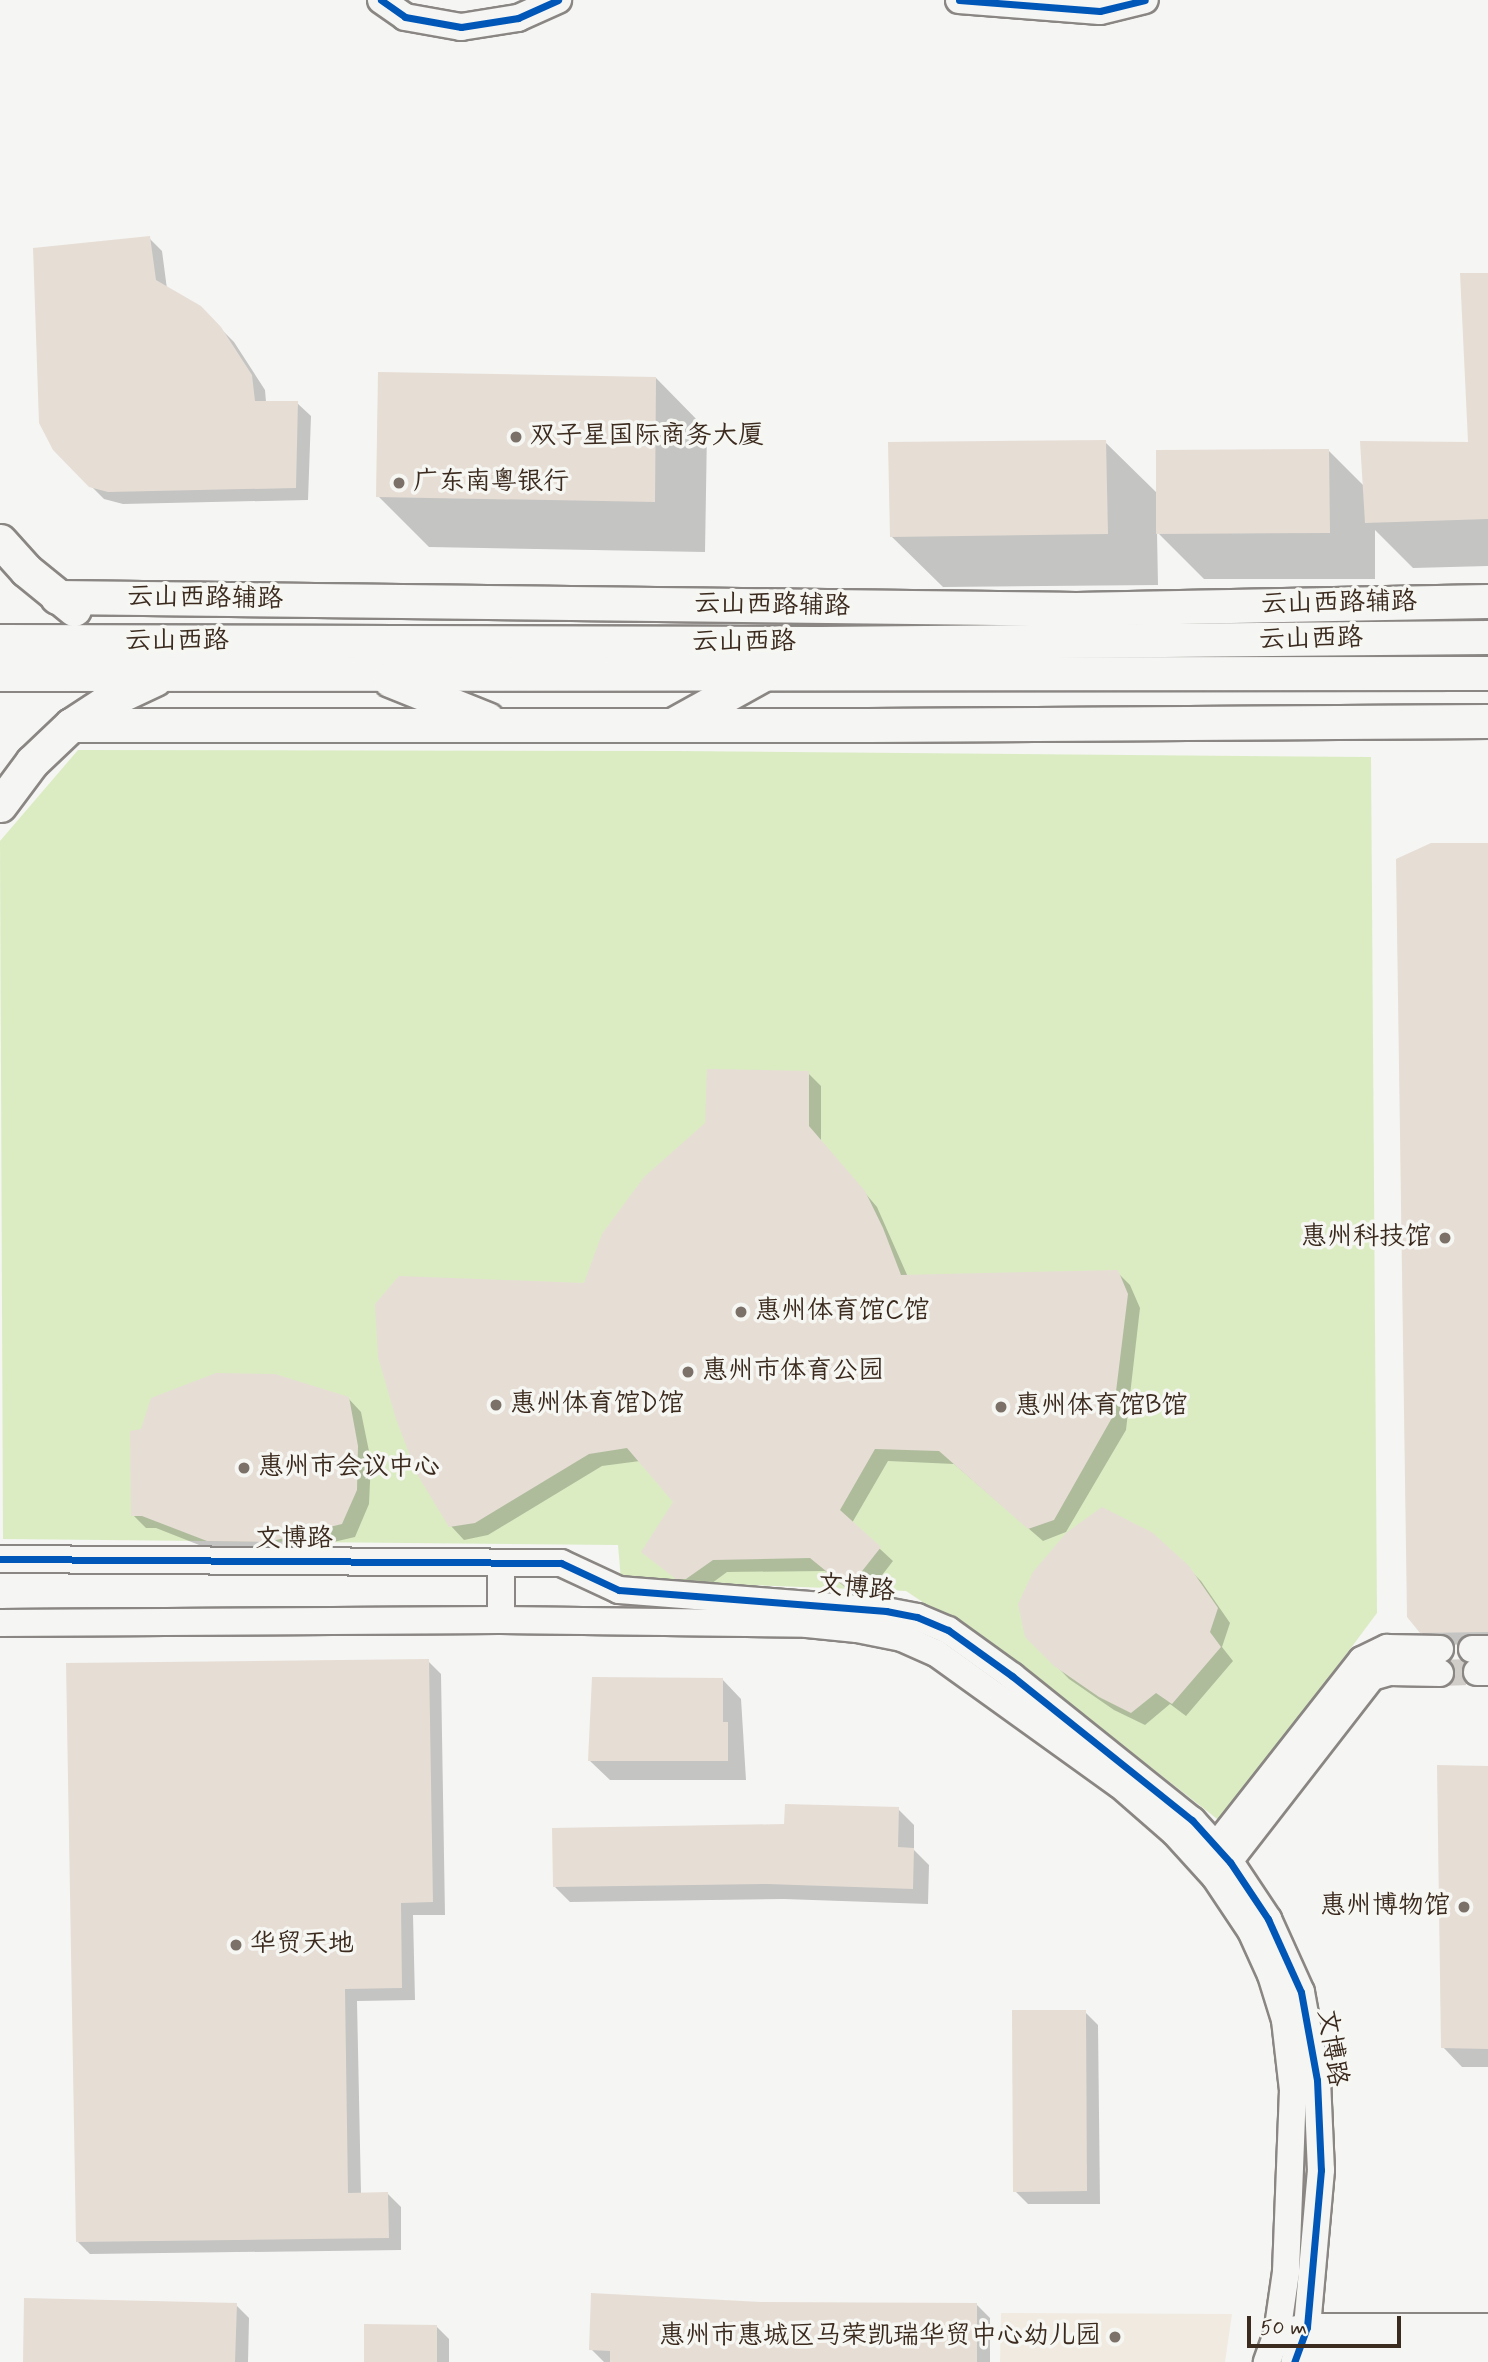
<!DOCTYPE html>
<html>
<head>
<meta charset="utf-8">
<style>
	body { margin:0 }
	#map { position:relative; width:1488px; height:2362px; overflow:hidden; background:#f5f5f3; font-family:Mynerve,"LXGW WenKai TC",sans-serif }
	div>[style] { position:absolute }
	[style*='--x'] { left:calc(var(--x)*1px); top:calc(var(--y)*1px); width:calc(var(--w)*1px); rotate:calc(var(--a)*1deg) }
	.built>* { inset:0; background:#f1eae1 }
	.green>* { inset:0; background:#dbecc3 }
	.shadow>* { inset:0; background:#0003 }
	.building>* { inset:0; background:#e6ddd5 }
	.minor-tunnel>* { height:26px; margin-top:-13px; transform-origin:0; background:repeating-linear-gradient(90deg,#d0ccc8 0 26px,transparent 0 39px) }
	.roads { filter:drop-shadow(2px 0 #8a8683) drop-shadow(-2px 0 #8a8683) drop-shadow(0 2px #8a8683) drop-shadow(0 -2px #8a8683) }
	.minor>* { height:26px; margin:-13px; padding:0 13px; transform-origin:13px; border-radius:13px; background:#f5f5f3 }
	.major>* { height:33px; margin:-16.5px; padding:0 16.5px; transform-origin:16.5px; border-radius:16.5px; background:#f5f5f3 }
	.cycleway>* { height:7px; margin:-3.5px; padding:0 3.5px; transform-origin:3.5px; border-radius:3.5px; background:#0057b8 }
	.dots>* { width:19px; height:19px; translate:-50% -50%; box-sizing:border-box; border:4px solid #f6f6f2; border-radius:50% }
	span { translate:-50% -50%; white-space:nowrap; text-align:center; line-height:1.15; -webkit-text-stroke:7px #f6f6f2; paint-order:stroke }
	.poi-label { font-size:26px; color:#3b2a1e }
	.left { translate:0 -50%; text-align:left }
	.right { translate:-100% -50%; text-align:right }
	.street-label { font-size:26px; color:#3b2a1e }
	.scale { position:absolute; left:1247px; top:2316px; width:154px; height:32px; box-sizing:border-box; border:4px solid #3b2a1e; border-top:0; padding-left:9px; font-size:21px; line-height:24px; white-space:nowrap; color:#3b2a1e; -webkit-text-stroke:5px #f6f6f2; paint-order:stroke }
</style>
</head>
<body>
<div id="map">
	<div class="built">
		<div style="clip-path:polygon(1001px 2313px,1232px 2314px,1225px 2362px,1000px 2362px)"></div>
	</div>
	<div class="green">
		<div style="clip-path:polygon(78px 750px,675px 751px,1371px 757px,1377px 1613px,1221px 1822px,1034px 1676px,906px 1591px,621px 1580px,618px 1545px,3px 1539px,0 841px)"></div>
	</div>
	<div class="shadow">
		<div style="clip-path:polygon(149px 238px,162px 251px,167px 289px,199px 307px,234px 342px,265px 390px,266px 402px,297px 403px,311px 416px,308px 500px,123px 504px,104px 499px,54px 449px)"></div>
		<div style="clip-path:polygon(1488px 275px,1488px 566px,1413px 568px,1375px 530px,1375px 579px,1204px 579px,1157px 532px,1158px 585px,943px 587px,891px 536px,1105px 442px,1158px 494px,1329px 451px,1365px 487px,1469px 444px)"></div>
		<div style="clip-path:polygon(656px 378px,707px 430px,705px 552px,429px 547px,378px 496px)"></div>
		<div style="clip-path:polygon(1488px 844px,1488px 1644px,1434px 1645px,1421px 1632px)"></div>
		<div style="clip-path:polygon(808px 1073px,821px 1086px,821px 1141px,877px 1207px,908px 1277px,1117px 1272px,1130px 1285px,1140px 1308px,1126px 1430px,1066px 1532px,1043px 1541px,954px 1464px,888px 1461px,852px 1523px,893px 1561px,862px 1601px,825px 1571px,727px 1572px,700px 1592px,691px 1591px,644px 1552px,676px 1502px,640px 1461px,602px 1466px,488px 1535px,464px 1540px,451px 1526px,586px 1284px)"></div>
		<div style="clip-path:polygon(348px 1398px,361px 1412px,371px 1461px,369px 1504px,355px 1537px,282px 1554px,222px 1554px,156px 1528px,146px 1528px,133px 1515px)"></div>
		<div style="clip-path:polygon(1187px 1567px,1201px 1581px,1230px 1623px,1222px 1647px,1233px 1661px,1186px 1716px,1170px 1704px,1145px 1725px,1114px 1710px,1069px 1679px,1027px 1636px)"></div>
		<div style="clip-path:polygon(428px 1661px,441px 1674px,445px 1915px,413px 1915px,415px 2000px,357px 2001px,361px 2194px,388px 2194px,401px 2207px,401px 2250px,90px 2254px,77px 2241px)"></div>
		<div style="clip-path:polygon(722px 1679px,741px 1699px,746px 1780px,610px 1780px,590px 1761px)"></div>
		<div style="clip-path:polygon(1488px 1767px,1488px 2067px,1462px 2067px,1443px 2047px)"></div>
		<div style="clip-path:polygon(898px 1809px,914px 1825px,914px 1850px,929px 1865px,928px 1904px,784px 1899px,570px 1902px,555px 1887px,786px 1826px)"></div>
		<div style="clip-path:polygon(1085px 2012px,1098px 2025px,1100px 2204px,1028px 2204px,1015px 2191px)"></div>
		<div style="clip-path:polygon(761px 2303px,977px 2305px,990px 2318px,990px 2362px,604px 2362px,591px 2349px)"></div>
		<div style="clip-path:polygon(236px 2305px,249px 2318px,248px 2362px,25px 2362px)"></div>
		<div style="clip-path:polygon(436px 2326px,449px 2339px,449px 2362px,365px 2362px)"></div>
	</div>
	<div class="building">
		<div style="clip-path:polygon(150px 236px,156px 280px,201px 306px,221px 327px,252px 375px,255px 401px,298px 401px,296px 488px,108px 492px,89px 487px,53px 450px,39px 423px,33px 248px)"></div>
		<div style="clip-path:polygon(1460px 273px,1488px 273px,1488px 519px,1365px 523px,1360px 441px,1468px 442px)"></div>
		<div style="clip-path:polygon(378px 372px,656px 377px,655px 502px,376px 497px)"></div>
		<div style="clip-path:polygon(1106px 440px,1108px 534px,890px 537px,888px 442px)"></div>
		<div style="clip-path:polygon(1329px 449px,1330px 533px,1156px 534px,1156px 450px)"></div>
		<div style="clip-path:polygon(1431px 843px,1488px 843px,1488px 1632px,1420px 1633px,1407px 1617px,1396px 859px)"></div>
		<div style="clip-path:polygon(707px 1069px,809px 1071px,809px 1126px,865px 1191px,883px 1228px,901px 1275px,1118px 1270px,1128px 1294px,1113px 1416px,1054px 1520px,1028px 1529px,939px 1451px,875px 1449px,840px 1510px,881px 1547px,848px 1589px,810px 1558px,713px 1560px,686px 1579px,676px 1579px,641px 1552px,673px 1502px,627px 1448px,589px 1454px,475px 1523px,449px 1527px,417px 1474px,396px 1419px,378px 1357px,375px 1304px,399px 1276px,584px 1283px,602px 1234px,644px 1177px,705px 1123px)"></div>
		<div style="clip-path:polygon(216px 1373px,275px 1374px,349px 1397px,358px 1446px,357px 1490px,342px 1524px,268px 1542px,207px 1541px,142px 1516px,131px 1516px,130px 1431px,141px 1429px,151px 1398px)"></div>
		<div style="clip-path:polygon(1102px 1507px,1153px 1533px,1189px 1566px,1218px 1608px,1210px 1632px,1221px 1647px,1172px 1704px,1156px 1693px,1131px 1713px,1099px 1697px,1054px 1666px,1025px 1637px,1018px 1604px,1033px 1572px,1066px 1533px)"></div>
		<div style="clip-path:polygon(429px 1659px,433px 1902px,401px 1903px,402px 1988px,345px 1989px,348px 2193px,388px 2192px,389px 2238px,76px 2242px,66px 1663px)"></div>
		<div style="clip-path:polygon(592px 1677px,723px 1678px,723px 1722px,728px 1722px,728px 1761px,588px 1761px)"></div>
		<div style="clip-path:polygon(1437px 1765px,1488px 1766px,1488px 2049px,1441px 2048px)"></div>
		<div style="clip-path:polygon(785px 1804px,899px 1807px,898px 1847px,914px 1848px,913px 1889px,767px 1884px,553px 1887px,552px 1828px,784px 1824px)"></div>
		<div style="clip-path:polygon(1012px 2010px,1086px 2010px,1087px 2191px,1013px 2192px)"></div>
		<div style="clip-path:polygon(591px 2293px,761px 2302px,977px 2303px,977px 2362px,610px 2362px,610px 2351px,589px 2350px)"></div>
		<div style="clip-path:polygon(24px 2298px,237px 2303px,235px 2362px,23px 2362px)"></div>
		<div style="clip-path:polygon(364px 2324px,437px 2325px,437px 2362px,364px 2362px)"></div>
	</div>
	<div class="minor-tunnel">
		<div style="--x:1440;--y:1673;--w:37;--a:-2"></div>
	</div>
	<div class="roads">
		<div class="minor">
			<div style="--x:381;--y:0;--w:29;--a:35"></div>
			<div style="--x:405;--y:17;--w:57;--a:10.1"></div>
			<div style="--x:461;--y:27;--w:58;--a:-9"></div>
			<div style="--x:518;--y:18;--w:44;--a:-24.2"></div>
			<div style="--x:959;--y:0;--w:141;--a:4.5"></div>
			<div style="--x:1100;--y:11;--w:46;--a:-13.7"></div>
			<div style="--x:0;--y:1559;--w:561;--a:0.41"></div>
			<div style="--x:561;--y:1563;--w:64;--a:25"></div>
			<div style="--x:619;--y:1590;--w:268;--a:4.5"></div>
			<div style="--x:886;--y:1611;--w:32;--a:11"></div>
			<div style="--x:917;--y:1617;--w:34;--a:23"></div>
			<div style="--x:948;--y:1630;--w:79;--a:35.7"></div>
			<div style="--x:1012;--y:1676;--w:231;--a:38.7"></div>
			<div style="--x:1192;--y:1820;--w:57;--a:47.9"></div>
			<div style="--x:1230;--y:1862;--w:69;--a:56.3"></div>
			<div style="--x:1268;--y:1919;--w:80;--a:65.7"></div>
			<div style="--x:1301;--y:1992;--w:89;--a:79.7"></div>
			<div style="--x:1317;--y:2080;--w:90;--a:87.5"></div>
			<div style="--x:1321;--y:2170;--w:158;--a:95.1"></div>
			<div style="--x:1307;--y:2327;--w:37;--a:110"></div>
			<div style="--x:501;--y:1563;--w:57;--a:90"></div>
			<div style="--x:0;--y:1623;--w:501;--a:-0.34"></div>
			<div style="--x:501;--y:1620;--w:306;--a:0.7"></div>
			<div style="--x:807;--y:1624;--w:50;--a:5.7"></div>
			<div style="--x:857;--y:1629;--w:46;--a:11.3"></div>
			<div style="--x:902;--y:1638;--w:37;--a:24"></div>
			<div style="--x:936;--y:1653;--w:226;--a:35.7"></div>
			<div style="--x:1120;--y:1785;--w:73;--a:41.1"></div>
			<div style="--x:1175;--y:1833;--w:59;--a:47.7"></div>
			<div style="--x:1215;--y:1877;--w:65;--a:56.3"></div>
			<div style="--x:1251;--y:1931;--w:48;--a:65.6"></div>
			<div style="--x:1271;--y:1975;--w:47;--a:72.7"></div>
			<div style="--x:1285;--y:2020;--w:70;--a:83.5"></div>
			<div style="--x:1293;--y:2090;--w:182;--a:92.2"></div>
			<div style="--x:1286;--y:2272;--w:63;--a:98.3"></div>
			<div style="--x:1277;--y:2334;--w:30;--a:110"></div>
			<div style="--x:1472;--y:1649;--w:16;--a:0"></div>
			<div style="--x:1477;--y:1672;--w:11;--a:0"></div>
			<div style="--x:1205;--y:1860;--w:254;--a:-51.9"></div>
			<div style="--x:1362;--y:1660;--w:28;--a:-26"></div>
			<div style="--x:1387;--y:1648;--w:53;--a:1.1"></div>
			<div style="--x:1219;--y:1874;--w:249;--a:-52.2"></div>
			<div style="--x:1372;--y:1677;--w:19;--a:-16"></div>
			<div style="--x:1390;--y:1672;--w:50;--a:1.1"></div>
			<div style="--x:1292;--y:2330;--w:15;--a:-11"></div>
			<div style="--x:1307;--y:2327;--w:181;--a:0"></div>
			<div style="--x:1287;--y:2341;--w:15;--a:37"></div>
			<div style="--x:1299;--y:2350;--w:189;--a:0.3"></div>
		</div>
		<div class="major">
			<div style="--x:0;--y:541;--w:39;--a:48"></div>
			<div style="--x:26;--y:570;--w:62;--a:39.1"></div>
			<div style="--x:57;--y:597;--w:1019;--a:0.67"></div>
			<div style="--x:1076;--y:609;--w:412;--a:-1.1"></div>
			<div style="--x:0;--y:641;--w:820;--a:0.14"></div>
			<div style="--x:820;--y:643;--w:668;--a:-0.51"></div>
			<div style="--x:0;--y:674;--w:1488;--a:-0.04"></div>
			<div style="--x:390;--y:680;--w:105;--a:21.9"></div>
			<div style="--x:674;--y:724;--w:101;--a:-29.1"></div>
			<div style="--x:71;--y:725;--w:797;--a:0"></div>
			<div style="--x:868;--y:725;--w:620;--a:-0.37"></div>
			<div style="--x:0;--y:805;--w:54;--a:-53.3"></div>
			<div style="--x:32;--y:762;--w:54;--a:-43.5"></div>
			<div style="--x:71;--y:725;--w:42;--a:-33.3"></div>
			<div style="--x:106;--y:702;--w:54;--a:-25.1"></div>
		</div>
	</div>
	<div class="cycleway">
		<div style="--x:381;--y:0;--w:29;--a:35"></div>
		<div style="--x:405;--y:17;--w:57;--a:10.1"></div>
		<div style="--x:461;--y:27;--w:58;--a:-9"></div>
		<div style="--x:518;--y:18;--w:44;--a:-24.2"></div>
		<div style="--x:959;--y:0;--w:141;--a:4.5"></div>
		<div style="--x:1100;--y:11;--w:46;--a:-13.7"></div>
		<div style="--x:0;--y:1559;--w:561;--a:0.41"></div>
		<div style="--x:561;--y:1563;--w:64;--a:25"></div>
		<div style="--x:619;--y:1590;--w:268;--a:4.5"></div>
		<div style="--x:886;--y:1611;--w:32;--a:11"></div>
		<div style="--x:917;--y:1617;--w:34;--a:23"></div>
		<div style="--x:948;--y:1630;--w:79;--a:35.7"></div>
		<div style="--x:1012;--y:1676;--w:231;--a:38.7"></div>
		<div style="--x:1192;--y:1820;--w:57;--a:47.9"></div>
		<div style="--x:1230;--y:1862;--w:69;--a:56.3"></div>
		<div style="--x:1268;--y:1919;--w:80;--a:65.7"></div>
		<div style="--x:1301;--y:1992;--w:89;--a:79.7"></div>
		<div style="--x:1317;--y:2080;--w:90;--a:87.5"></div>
		<div style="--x:1321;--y:2170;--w:158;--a:95.1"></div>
		<div style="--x:1307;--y:2327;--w:37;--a:110"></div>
	</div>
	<div class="dots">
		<div style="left:516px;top:437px;background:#7c7169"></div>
		<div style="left:399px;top:483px;background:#7c7169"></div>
		<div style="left:1445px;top:1238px;background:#7c7169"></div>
		<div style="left:741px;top:1312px;background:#7c7169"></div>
		<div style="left:688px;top:1372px;background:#7c7169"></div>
		<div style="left:496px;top:1405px;background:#7c7169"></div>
		<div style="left:1001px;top:1407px;background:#7c7169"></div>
		<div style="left:244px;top:1468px;background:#7c7169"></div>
		<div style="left:1464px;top:1907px;background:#7c7169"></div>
		<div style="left:236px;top:1945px;background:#7c7169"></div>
		<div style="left:1115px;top:2337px;background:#7c7169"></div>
	</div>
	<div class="poi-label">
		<span class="left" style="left:530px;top:437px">双子星国际商务大厦</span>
		<span class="left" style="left:413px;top:483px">广东南粤银行</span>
		<span class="right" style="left:1431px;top:1238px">惠州科技馆</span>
		<span class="left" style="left:755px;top:1312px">惠州体育馆C馆</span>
		<span class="left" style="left:702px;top:1372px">惠州市体育公园</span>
		<span class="left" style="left:510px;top:1405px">惠州体育馆D馆</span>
		<span class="left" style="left:1015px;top:1407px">惠州体育馆B馆</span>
		<span class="left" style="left:258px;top:1468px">惠州市会议中心</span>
		<span class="right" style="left:1450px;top:1907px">惠州博物馆</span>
		<span class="left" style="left:250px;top:1945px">华贸天地</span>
		<span class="right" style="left:1101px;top:2337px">惠州市惠城区马荣凯瑞华贸中心幼儿园</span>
	</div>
	<div class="street-label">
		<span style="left:205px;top:599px;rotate:1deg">云山西路辅路</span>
		<span style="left:1339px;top:604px;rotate:-1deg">云山西路辅路</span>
		<span style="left:772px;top:606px;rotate:1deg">云山西路辅路</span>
		<span style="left:1311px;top:640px;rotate:-1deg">云山西路</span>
		<span style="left:177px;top:642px">云山西路</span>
		<span style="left:744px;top:643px">云山西路</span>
		<span style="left:294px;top:1540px">文博路</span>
		<span style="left:856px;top:1589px;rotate:6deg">文博路</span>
		<span style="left:1331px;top:2048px;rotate:81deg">文博路</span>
	</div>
	<div class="scale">50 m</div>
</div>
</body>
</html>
